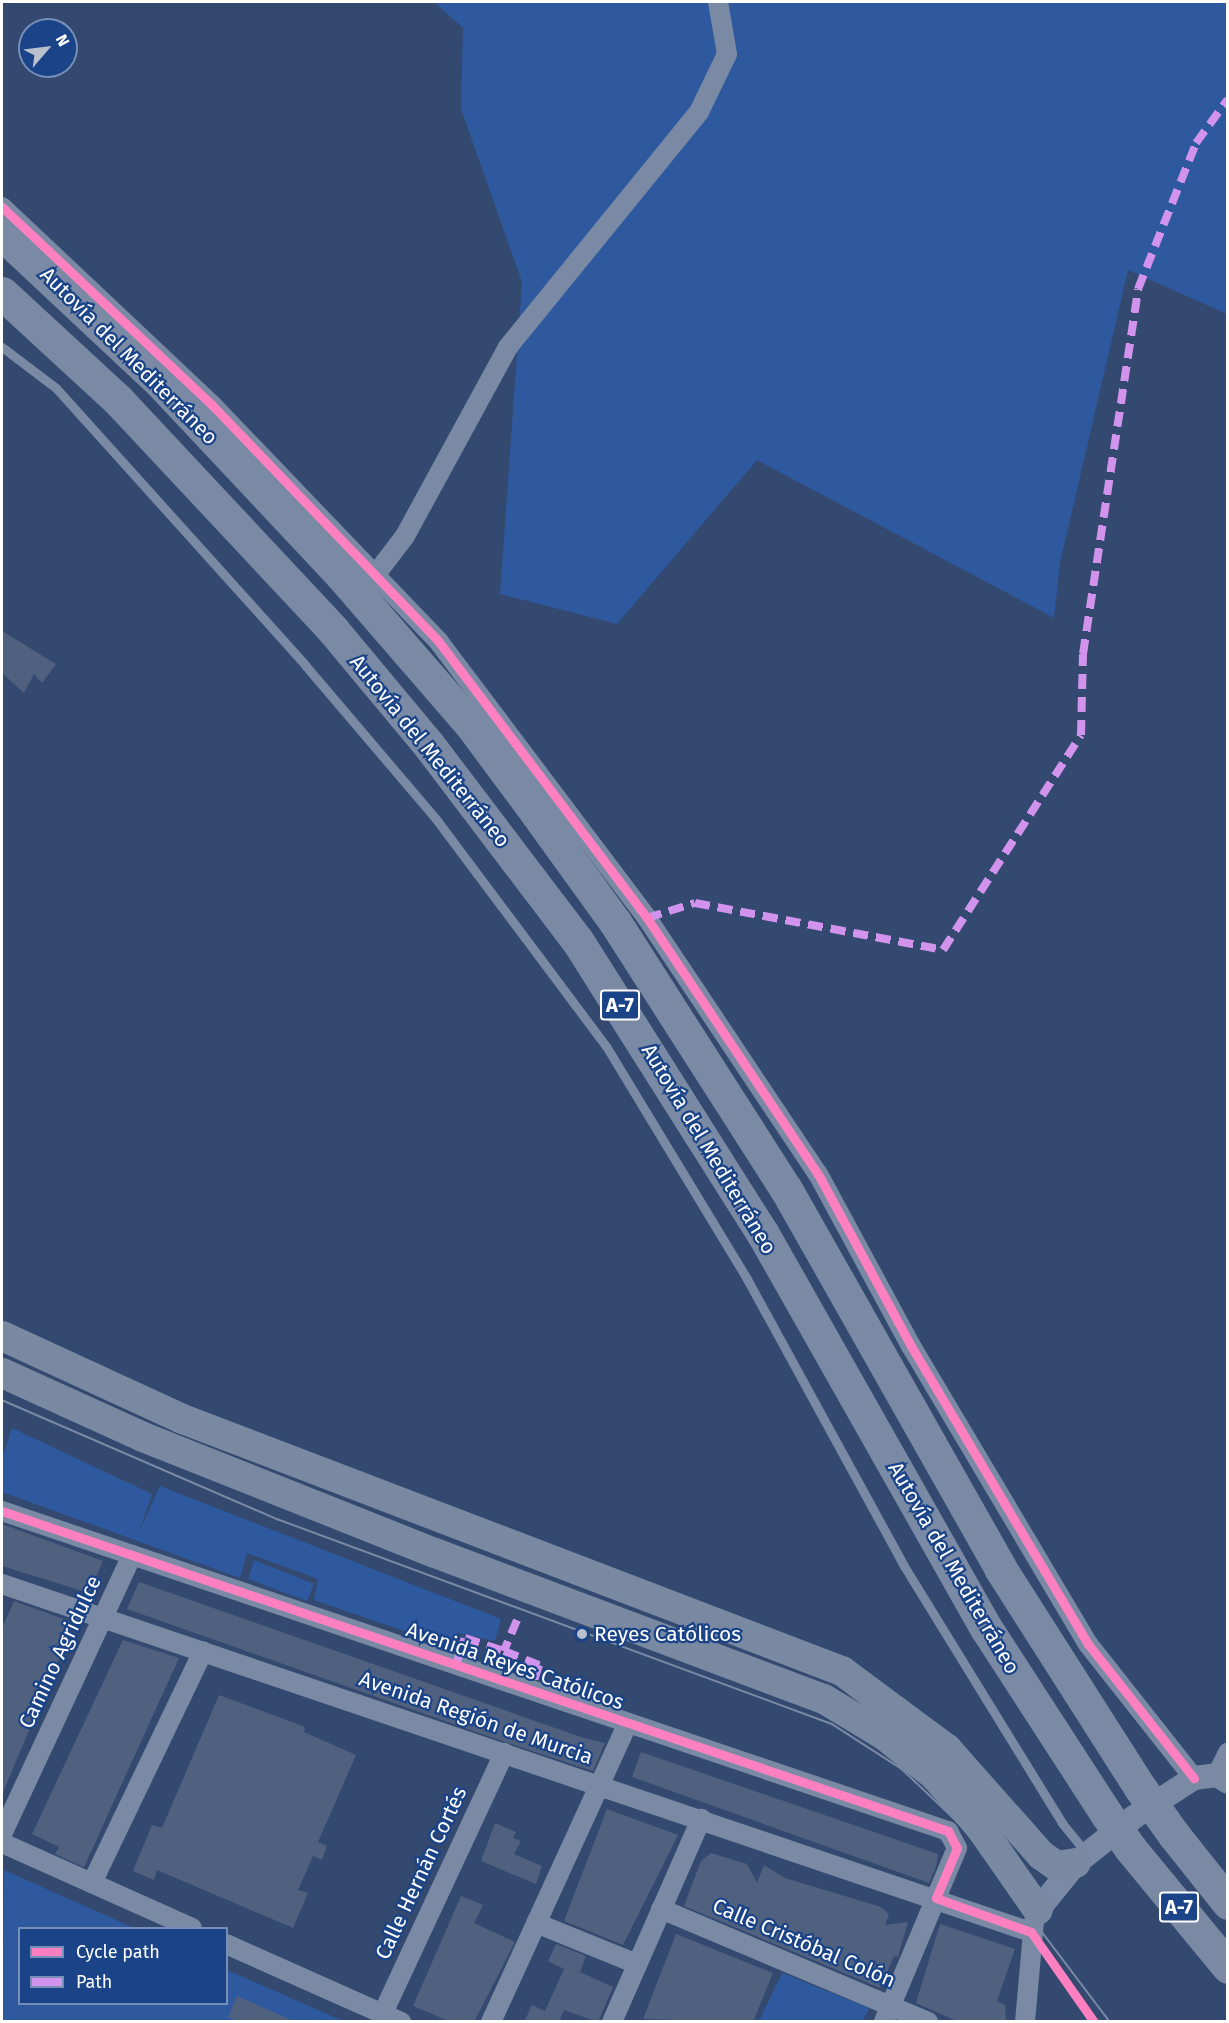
<!DOCTYPE html>
<html>
<head>
<meta charset="utf-8">
<style>
	body { margin:0 }
	#map { position:relative; width:1229px; height:2023px; overflow:hidden; background:#33496f; font-family:"Fira Sans",sans-serif }
	div>[style] { position:absolute }
	[style*='--x'] { left:calc(var(--x)*1px); top:calc(var(--y)*1px); width:calc(var(--w)*1px); rotate:calc(var(--a)*1deg) }
	.green>* { inset:0; background:#2e599f }
	.building>* { inset:0; background:#506180 }
	.service>* { height:9px; margin:-4.5px; padding:0 4.5px; transform-origin:4.5px; border-radius:4.5px; background:#7a8aa4 }
	.minor>* { height:20px; margin:-10px; padding:0 10px; transform-origin:10px; border-radius:10px; background:#7a8aa4 }
	.tertiary>* { height:24px; margin:-12px; padding:0 12px; transform-origin:12px; border-radius:12px; background:#7a8aa4 }
	.primary>* { height:30px; margin:-15px; padding:0 15px; transform-origin:15px; border-radius:15px; background:#7989a2 }
	.motorway>* { height:33px; margin:-16.5px; padding:0 16.5px; transform-origin:16.5px; border-radius:16.5px; background:#7b8aa4 }
	.tram>* { height:1.5px; margin:-0.75px; padding:0 0.75px; transform-origin:0.75px; border-radius:0.75px; background:#7b8aa4 }
	.motorway-bridge>* { height:33px; margin:-16.5px; padding:0 16.5px; transform-origin:16.5px; border-radius:16.5px; background:#7b8aa4 }
	.quiet>* { height:8px; margin-top:-4px; transform-origin:0; background:repeating-linear-gradient(90deg,#d193ec 0 15px,transparent 0 23px) }
	.cycleway>* { height:9px; margin:-4.5px; padding:0 4.5px; transform-origin:4.5px; border-radius:4.5px; background:#ff80c0 }
	.dots>* { width:16px; height:16px; translate:-50% -50%; box-sizing:border-box; border:3px solid #1a4388; border-radius:50% }
	span { translate:-50% -50%; white-space:nowrap; text-align:center; line-height:1.15; -webkit-text-stroke:4.5px #1a4388; paint-order:stroke }
	.shield-label span { padding:2px 4px; background:#1a4388; border:2px solid; border-radius:4px; -webkit-text-stroke-width:0 }
	.shield-label { font-size:20px; color:#fff; font-weight:700 }
	.street-label { font-size:21px; color:#fff }
	.poi-label { font-size:21px; color:#fff }
	.left { translate:0 -50%; text-align:left }
	.frame { position:absolute; inset:0; border:3px solid #fff; pointer-events:none }
	.legend { position:absolute; left:18px; top:1927px; width:210px; height:78px; box-sizing:border-box; background:#1a4388; border:2px solid #768eb8; margin:0; padding:8px 10px; list-style:none; font-size:18px; color:#fff }
	.legend li { display:flex; align-items:center; gap:12px; height:30px }
	.legend b { width:30px; border:2px solid #768eb8 }
	.north { position:absolute; left:18px; top:18px; width:60px; height:60px; box-sizing:border-box; background:#1a4388; border:2px solid #768eb8; border-radius:50%; rotate:62deg; font-size:16px; font-weight:700; line-height:24px; text-align:center; color:#fff }
	.north::after { content:''; display:block; margin:auto; width:21px; height:27px; background:#b8bfcd; clip-path:polygon(50% 0,100% 100%,50% 72%,0 100%) }
</style>
</head>
<body>
<div id="map">
	<div class="green">
		<div style="clip-path:polygon(434px 2px,1227px 2px,1227px 314px,1128px 270px,1060px 563px,1054px 618px,757px 460px,617px 624px,500px 594px,522px 282px,461px 109px,463px 28px)"></div>
		<div style="clip-path:polygon(12px 1428px,152px 1494px,139px 1532px,160px 1486px,501px 1619px,495px 1641px,458px 1633px,454px 1648px,314px 1600px,318px 1579px,247px 1553px,240px 1578px,2px 1492px,2px 1459px)"></div>
		<div style="clip-path:polygon(254px 1560px,314px 1584px,307px 1601px,248px 1579px)"></div>
		<div style="clip-path:polygon(4px 1870px,134px 1928px,20px 1928px,20px 2004px,226px 2004px,227px 1970px,343px 2021px,2px 2022px)"></div>
		<div style="clip-path:polygon(782px 1973px,869px 2008px,863px 2021px,759px 2021px)"></div>
	</div>
	<div class="building">
		<div style="clip-path:polygon(2px 631px,56px 664px,42px 683px,34px 674px,24px 693px,2px 673px)"></div>
		<div style="clip-path:polygon(2px 1524px,103px 1561px,89px 1593px,2px 1566px)"></div>
		<div style="clip-path:polygon(139px 1582px,581px 1737px,605px 1743px,593px 1771px,493px 1738px,127px 1609px)"></div>
		<div style="clip-path:polygon(14px 1601px,74px 1623px,2px 1795px,2px 1628px)"></div>
		<div style="clip-path:polygon(123px 1640px,179px 1658px,84px 1867px,55px 1854px,59px 1847px,32px 1834px)"></div>
		<div style="clip-path:polygon(219px 1695px,305px 1727px,304px 1732px,356px 1755px,318px 1842px,327px 1846px,322px 1860px,313px 1856px,298px 1890px,308px 1893px,293px 1928px,157px 1870px,154px 1880px,133px 1871px,152px 1825px,162px 1828px)"></div>
		<div style="clip-path:polygon(641px 1752px,938px 1854px,936px 1867px,929px 1883px,632px 1777px)"></div>
		<div style="clip-path:polygon(607px 1809px,678px 1835px,623px 1945px,564px 1921px)"></div>
		<div style="clip-path:polygon(495px 1823px,516px 1832px,513px 1838px,521px 1841px,514px 1854px,542px 1866px,536px 1884px,481px 1861px)"></div>
		<div style="clip-path:polygon(711px 1853px,747px 1864px,757px 1883px,764px 1865px,785px 1878px,881px 1907px,889px 1914px,885px 1925px,908px 1922px,898px 1957px,894px 1956px,880px 1988px,684px 1906px,701px 1861px)"></div>
		<div style="clip-path:polygon(461px 1896px,483px 1905px,474px 1923px,515px 1942px,474px 2022px,451px 2022px,413px 2006px)"></div>
		<div style="clip-path:polygon(940px 1924px,1015px 1949px,997px 2001px,1005px 2005px,1006px 2022px,959px 2022px,916px 2003px)"></div>
		<div style="clip-path:polygon(676px 1934px,773px 1973px,753px 2022px,643px 2019px)"></div>
		<div style="clip-path:polygon(556px 1944px,586px 1956px,580px 1972px,613px 1987px,598px 2022px,564px 2010px,560px 2019px,565px 2022px,524px 2022px,532px 2005px,545px 2011px,564px 1969px,548px 1961px)"></div>
		<div style="clip-path:polygon(237px 1996px,296px 2022px,237px 2022px,228px 2017px)"></div>
	</div>
	<div class="service">
		<div style="--x:2;--y:347;--w:68;--a:37.2"></div>
		<div style="--x:56;--y:388;--w:372;--a:48"></div>
		<div style="--x:305;--y:665;--w:202;--a:49.6"></div>
		<div style="--x:436;--y:819;--w:284;--a:53.2"></div>
		<div style="--x:606;--y:1046;--w:272;--a:58.8"></div>
		<div style="--x:747;--y:1279;--w:327;--a:61.3"></div>
		<div style="--x:904;--y:1566;--w:302;--a:58.4"></div>
		<div style="--x:1062;--y:1823;--w:40;--a:51"></div>
	</div>
	<div class="minor">
		<div style="--x:2;--y:207;--w:289;--a:43.3"></div>
		<div style="--x:212;--y:405;--w:328;--a:46.2"></div>
		<div style="--x:439;--y:642;--w:346;--a:53"></div>
		<div style="--x:647;--y:918;--w:308;--a:56.3"></div>
		<div style="--x:818;--y:1174;--w:196;--a:61.6"></div>
		<div style="--x:911;--y:1346;--w:347;--a:59.3"></div>
		<div style="--x:1088;--y:1644;--w:171;--a:51.7"></div>
		<div style="--x:376;--y:574;--w:48;--a:-52.7"></div>
		<div style="--x:405;--y:536;--w:215;--a:-61.4"></div>
		<div style="--x:508;--y:347;--w:303;--a:-50.9"></div>
		<div style="--x:699;--y:112;--w:64;--a:-64.2"></div>
		<div style="--x:727;--y:54;--w:53;--a:-99.8"></div>
		<div style="--x:2;--y:1511;--w:999;--a:18.69"></div>
		<div style="--x:948;--y:1831;--w:19;--a:62"></div>
		<div style="--x:957;--y:1848;--w:189;--a:112.8"></div>
		<div style="--x:2;--y:1584;--w:1086;--a:18.69"></div>
		<div style="--x:1217;--y:1775;--w:25;--a:-64"></div>
		<div style="--x:2;--y:1834;--w:308;--a:-65"></div>
		<div style="--x:2;--y:1843;--w:208;--a:24.1"></div>
		<div style="--x:92;--y:1883;--w:257;--a:-64.4"></div>
		<div style="--x:661;--y:1909;--w:290;--a:22.9"></div>
		<div style="--x:536;--y:1923;--w:109;--a:22.1"></div>
		<div style="--x:226;--y:1944;--w:192;--a:24"></div>
		<div style="--x:383;--y:2013;--w:287;--a:-65"></div>
		<div style="--x:491;--y:2022;--w:329;--a:-65.4"></div>
		<div style="--x:612;--y:2022;--w:222;--a:-66.3"></div>
		<div style="--x:1025;--y:2022;--w:101;--a:-84.9"></div>
	</div>
	<div class="tertiary">
		<div style="--x:1038;--y:1910;--w:60;--a:-51"></div>
		<div style="--x:1076;--y:1863;--w:74;--a:-38.4"></div>
		<div style="--x:1134;--y:1817;--w:72;--a:-33"></div>
		<div style="--x:1194;--y:1778;--w:23;--a:-7"></div>
		<div style="--x:1217;--y:1775;--w:13;--a:32"></div>
	</div>
	<div class="primary">
		<div style="--x:2;--y:1336;--w:196;--a:24.7"></div>
		<div style="--x:180;--y:1418;--w:709;--a:20.92"></div>
		<div style="--x:842;--y:1671;--w:131;--a:36.6"></div>
		<div style="--x:947;--y:1749;--w:142;--a:48.4"></div>
		<div style="--x:1041;--y:1855;--w:19;--a:35"></div>
		<div style="--x:1057;--y:1866;--w:19;--a:-9"></div>
		<div style="--x:2;--y:1373;--w:155;--a:24.4"></div>
		<div style="--x:143;--y:1437;--w:314;--a:21.7"></div>
		<div style="--x:435;--y:1553;--w:415;--a:20.6"></div>
		<div style="--x:824;--y:1699;--w:70;--a:31"></div>
		<div style="--x:884;--y:1735;--w:64;--a:38.7"></div>
		<div style="--x:934;--y:1775;--w:69;--a:48.5"></div>
		<div style="--x:980;--y:1827;--w:101;--a:55.1"></div>
	</div>
	<div class="motorway">
		<div style="--x:2;--y:234;--w:216;--a:43.1"></div>
		<div style="--x:160;--y:382;--w:266;--a:46.8"></div>
		<div style="--x:342;--y:576;--w:197;--a:49.1"></div>
		<div style="--x:471;--y:725;--w:111;--a:53.4"></div>
		<div style="--x:537;--y:814;--w:133;--a:54.2"></div>
		<div style="--x:615;--y:922;--w:317;--a:57.4"></div>
		<div style="--x:786;--y:1189;--w:435;--a:60.5"></div>
		<div style="--x:1000;--y:1568;--w:262;--a:57.5"></div>
		<div style="--x:2;--y:293;--w:158;--a:42.7"></div>
		<div style="--x:118;--y:400;--w:315;--a:46.9"></div>
		<div style="--x:333;--y:630;--w:148;--a:50.2"></div>
		<div style="--x:428;--y:744;--w:246;--a:52.8"></div>
		<div style="--x:577;--y:940;--w:348;--a:57.7"></div>
		<div style="--x:763;--y:1234;--w:453;--a:60.5"></div>
		<div style="--x:986;--y:1628;--w:223;--a:57.1"></div>
		<div style="--x:1174;--y:1835;--w:87;--a:51.5"></div>
		<div style="--x:1130;--y:1848;--w:154;--a:50.5"></div>
	</div>
	<div class="tram">
		<div style="--x:2;--y:1400;--w:300;--a:23.4"></div>
		<div style="--x:277;--y:1519;--w:592;--a:20.27"></div>
		<div style="--x:832;--y:1724;--w:83;--a:32.7"></div>
		<div style="--x:902;--y:1769;--w:83;--a:43.5"></div>
		<div style="--x:962;--y:1826;--w:246;--a:52.9"></div>
	</div>
	<div class="motorway-bridge">
		<div style="--x:1141;--y:1789;--w:57;--a:54.3"></div>
		<div style="--x:1107;--y:1815;--w:40;--a:55.1"></div>
	</div>
	<div class="quiet">
		<div style="--x:647;--y:918;--w:50;--a:-17.4"></div>
		<div style="--x:695;--y:903;--w:252;--a:10.7"></div>
		<div style="--x:943;--y:950;--w:255;--a:-57.3"></div>
		<div style="--x:1081;--y:735;--w:81;--a:-88.6"></div>
		<div style="--x:1083;--y:654;--w:369;--a:-81.4"></div>
		<div style="--x:1138;--y:289;--w:157;--a:-68.3"></div>
		<div style="--x:1196;--y:143;--w:54;--a:-54"></div>
		<div style="--x:517;--y:1620;--w:34;--a:113"></div>
		<div style="--x:504;--y:1651;--w:38;--a:22"></div>
		<div style="--x:539;--y:1665;--w:26;--a:108"></div>
		<div style="--x:456;--y:1665;--w:28;--a:-72"></div>
		<div style="--x:465;--y:1638;--w:41;--a:18.4"></div>
	</div>
	<div class="cycleway">
		<div style="--x:2;--y:207;--w:289;--a:43.3"></div>
		<div style="--x:212;--y:405;--w:328;--a:46.2"></div>
		<div style="--x:439;--y:642;--w:346;--a:53"></div>
		<div style="--x:647;--y:918;--w:308;--a:56.3"></div>
		<div style="--x:818;--y:1174;--w:196;--a:61.6"></div>
		<div style="--x:911;--y:1346;--w:347;--a:59.3"></div>
		<div style="--x:1088;--y:1644;--w:171;--a:51.7"></div>
		<div style="--x:2;--y:1511;--w:999;--a:18.69"></div>
		<div style="--x:948;--y:1831;--w:19;--a:62"></div>
		<div style="--x:957;--y:1848;--w:54;--a:112.8"></div>
		<div style="--x:936;--y:1898;--w:101;--a:19.7"></div>
		<div style="--x:1031;--y:1932;--w:110;--a:55"></div>
	</div>
	<div class="dots">
		<div style="left:582px;top:1634px;background:#b8bfcd"></div>
	</div>
	<div class="shield-label">
		<span style="left:620px;top:1005px">A-7</span>
		<span style="left:1179px;top:1907px">A-7</span>
	</div>
	<div class="street-label">
		<span style="left:129px;top:356px;rotate:45deg">Autovía del Mediterráneo</span>
		<span style="left:430px;top:751px;rotate:51deg">Autovía del Mediterráneo</span>
		<span style="left:709px;top:1149px;rotate:59deg">Autovía del Mediterráneo</span>
		<span style="left:954px;top:1568px;rotate:60deg">Autovía del Mediterráneo</span>
		<span style="left:60px;top:1652px;rotate:-65deg">Camino Agridulce</span>
		<span style="left:515px;top:1666px;rotate:19deg">Avenida Reyes Católicos</span>
		<span style="left:476px;top:1718px;rotate:19deg">Avenida Región de Murcia</span>
		<span style="left:421px;top:1873px;rotate:-65deg">Calle Hernán Cortés</span>
		<span style="left:804px;top:1943px;rotate:23deg">Calle Cristóbal Colón</span>
	</div>
	<div class="poi-label">
		<span class="left" style="left:594px;top:1634px">Reyes Católicos</span>
	</div>
	<div class="frame"></div>
	<ul class="legend">
	<li><b style="height:8px;background:#ff80c0"></b>Cycle path</li>
	<li><b style="height:8px;background:#d193ec"></b>Path</li>
	</ul>
	<div class="north">N</div>
</div>
</body>
</html>
